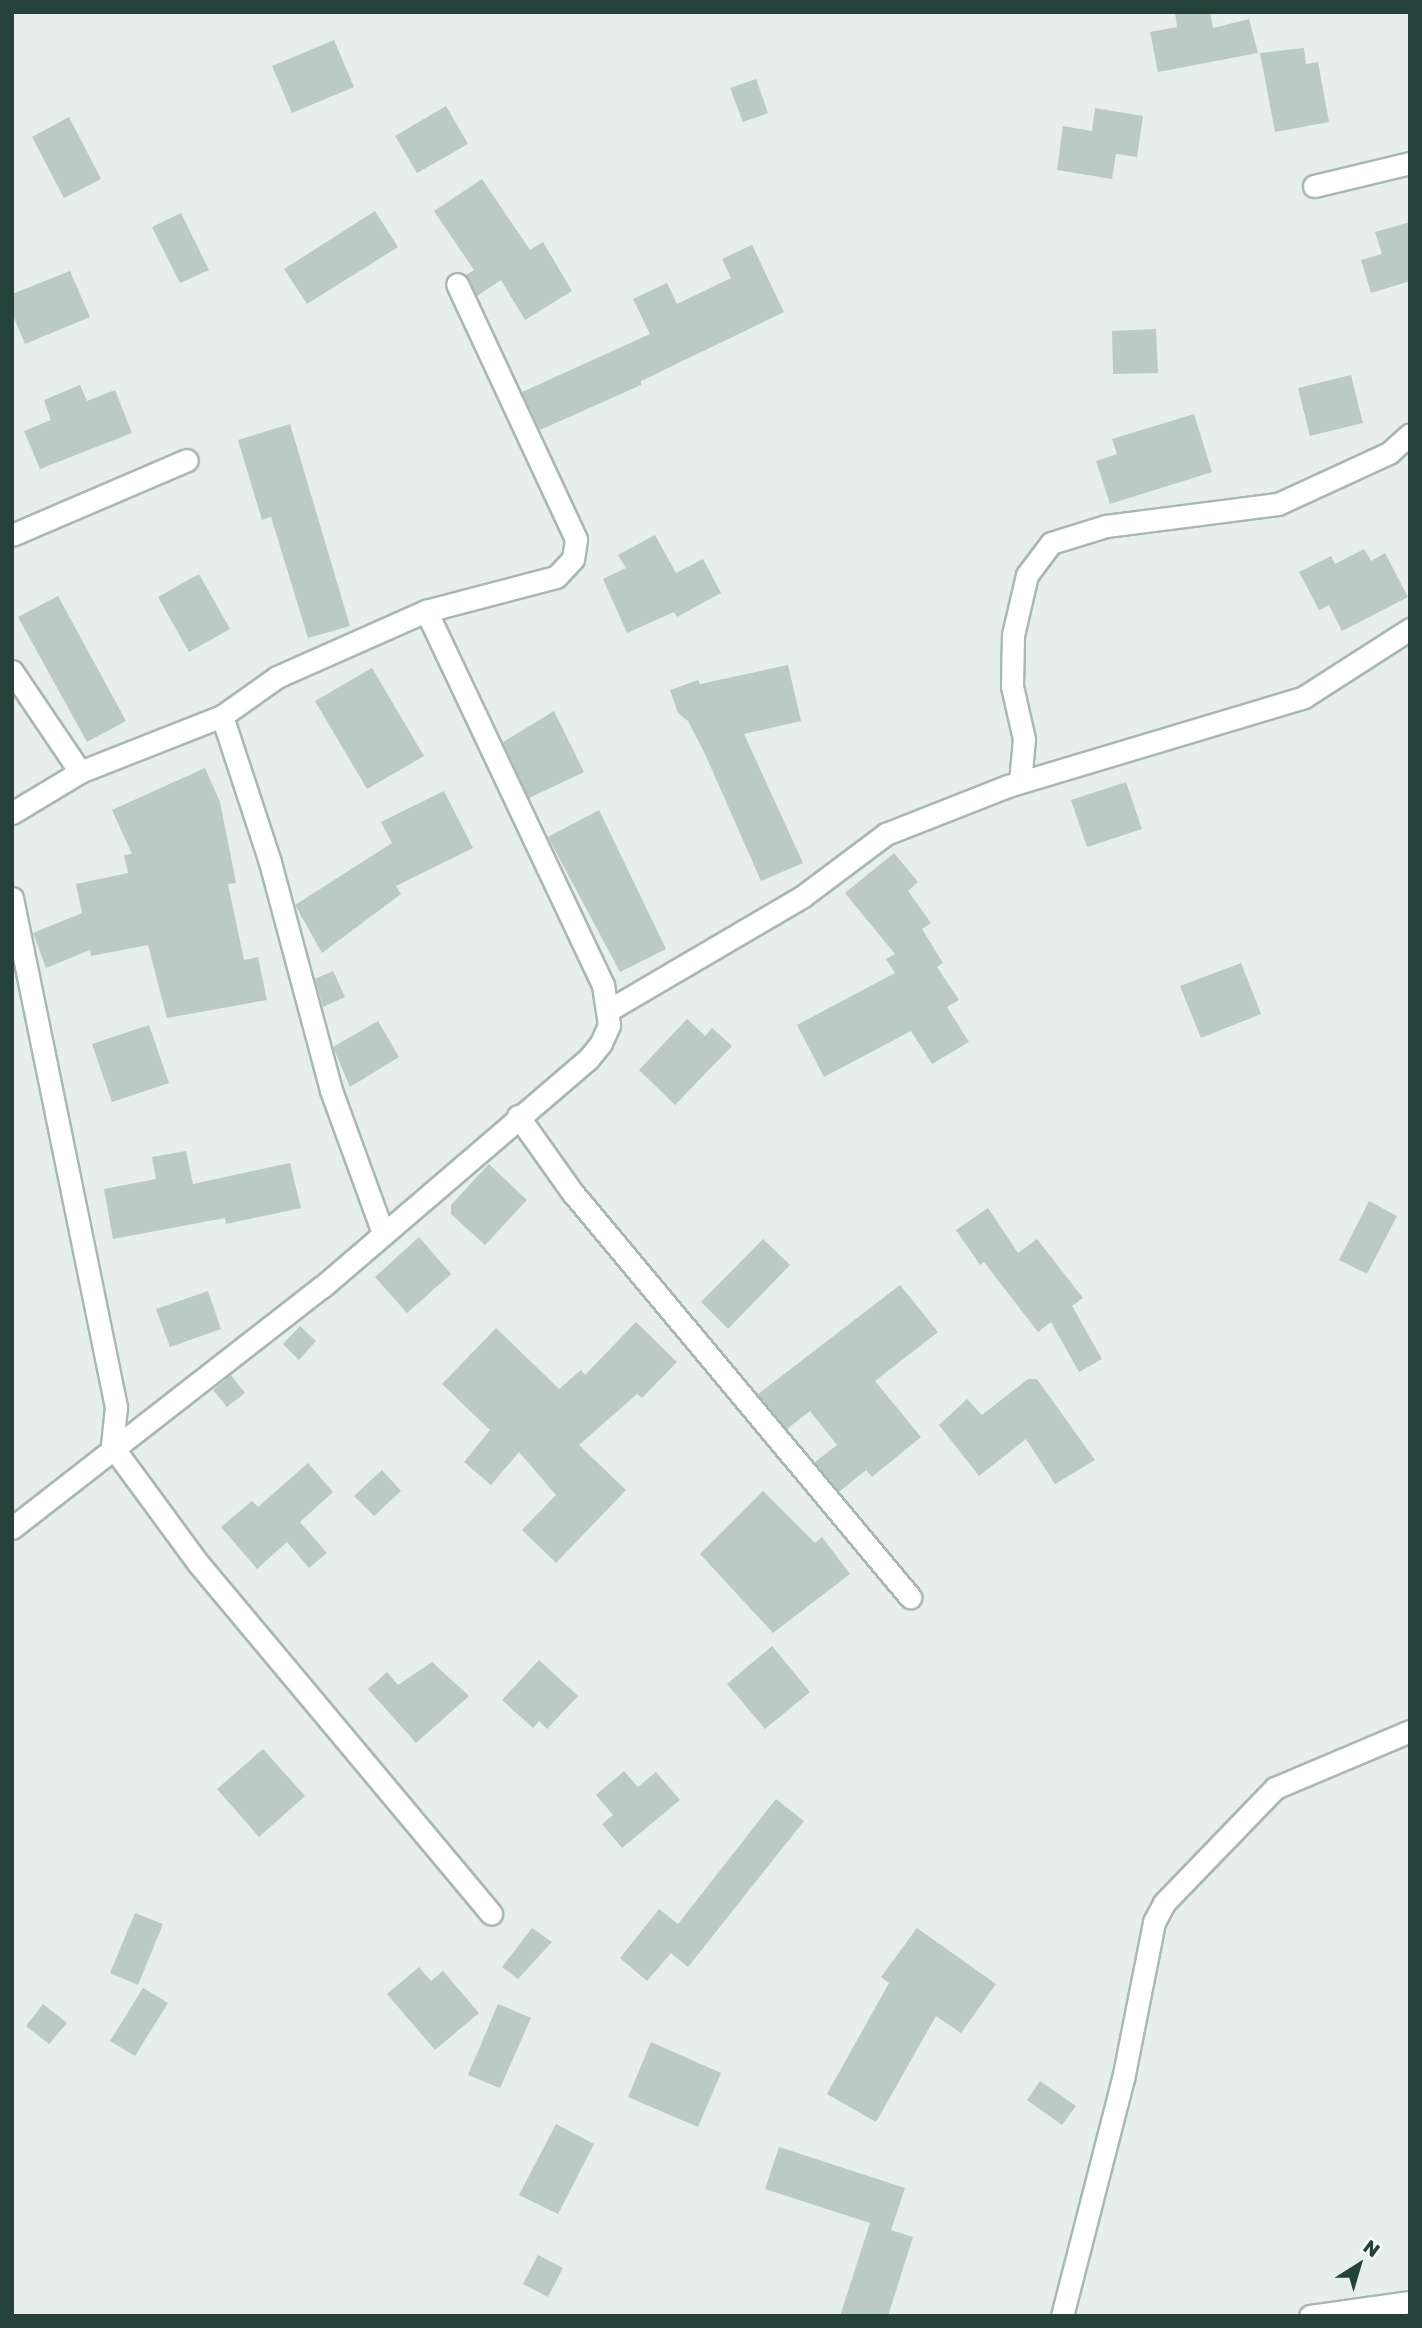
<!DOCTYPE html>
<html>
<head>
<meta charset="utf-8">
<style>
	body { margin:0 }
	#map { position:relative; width:1422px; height:2328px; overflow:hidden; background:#e6efeb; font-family:"Golos Text",sans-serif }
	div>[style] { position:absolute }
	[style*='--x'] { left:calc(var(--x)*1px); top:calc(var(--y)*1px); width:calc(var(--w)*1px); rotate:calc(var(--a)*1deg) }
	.building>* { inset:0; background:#bbcac4 }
	.roads { filter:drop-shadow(2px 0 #a8b8b2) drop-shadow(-2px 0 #a8b8b2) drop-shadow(0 2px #a8b8b2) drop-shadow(0 -2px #a8b8b2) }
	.minor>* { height:21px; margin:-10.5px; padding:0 10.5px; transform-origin:10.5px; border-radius:10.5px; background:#fff }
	span { translate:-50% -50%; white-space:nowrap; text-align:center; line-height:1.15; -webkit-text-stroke:7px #f7fbf9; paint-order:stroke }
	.frame { position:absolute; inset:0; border:14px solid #24423a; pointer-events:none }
	.north { position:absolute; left:1324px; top:2230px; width:70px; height:70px; -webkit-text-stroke:5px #f7fbf9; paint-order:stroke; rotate:37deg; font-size:19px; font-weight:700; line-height:28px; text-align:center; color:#24423a }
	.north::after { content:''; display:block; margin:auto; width:24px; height:32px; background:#24423a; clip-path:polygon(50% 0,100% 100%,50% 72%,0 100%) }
</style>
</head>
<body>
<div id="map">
	<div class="building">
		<div style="clip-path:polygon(1175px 12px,1210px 12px,1213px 28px,1249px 19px,1258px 53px,1158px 72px,1150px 32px,1177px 27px)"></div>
		<div style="clip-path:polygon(334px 40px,354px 87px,292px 113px,272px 66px)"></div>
		<div style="clip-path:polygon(1304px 48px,1306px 64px,1318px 62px,1329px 122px,1275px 132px,1260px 53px)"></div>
		<div style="clip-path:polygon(756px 79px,768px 113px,743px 122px,730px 88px)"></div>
		<div style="clip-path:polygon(446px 106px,468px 144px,417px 173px,395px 136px)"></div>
		<div style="clip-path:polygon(1095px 108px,1143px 116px,1137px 157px,1116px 154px,1112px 179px,1057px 170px,1063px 126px,1092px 131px)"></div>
		<div style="clip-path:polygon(69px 117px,101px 179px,64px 198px,32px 137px)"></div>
		<div style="clip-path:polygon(482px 179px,530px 250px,543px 242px,572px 291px,525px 320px,501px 280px,477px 296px,466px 275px,474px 270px,434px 211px)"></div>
		<div style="clip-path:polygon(375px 211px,398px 247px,307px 304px,284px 269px)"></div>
		<div style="clip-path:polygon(181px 213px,209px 270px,180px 283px,152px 227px)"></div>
		<div style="clip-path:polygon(1410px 222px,1410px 281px,1371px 293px,1361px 260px,1382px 254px,1375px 232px)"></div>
		<div style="clip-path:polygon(752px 245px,784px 312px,641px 381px,641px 385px,540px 430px,522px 392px,650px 334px,633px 299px,667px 283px,677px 304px,731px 278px,722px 259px)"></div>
		<div style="clip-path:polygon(70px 271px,90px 317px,25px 344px,12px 313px,12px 294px)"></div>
		<div style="clip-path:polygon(1156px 329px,1158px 373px,1113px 374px,1112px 331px)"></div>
		<div style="clip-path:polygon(1351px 375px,1363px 423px,1310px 436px,1298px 388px)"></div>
		<div style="clip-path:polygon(80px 385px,87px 401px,115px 390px,132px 433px,40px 469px,24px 431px,51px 420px,44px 400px)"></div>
		<div style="clip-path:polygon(1194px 414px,1212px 472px,1110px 504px,1096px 461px,1117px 454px,1112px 439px)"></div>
		<div style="clip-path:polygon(290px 424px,350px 626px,308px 638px,271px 517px,262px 520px,238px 440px)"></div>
		<div style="clip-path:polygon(655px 535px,676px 573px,703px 559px,721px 593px,677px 617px,674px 612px,627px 633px,603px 579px,626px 568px,618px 555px)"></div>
		<div style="clip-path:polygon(1364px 549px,1371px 561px,1385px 553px,1408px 597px,1342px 631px,1329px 605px,1319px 610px,1299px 572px,1331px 556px,1335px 564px)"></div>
		<div style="clip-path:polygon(199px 574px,230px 629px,189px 652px,158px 597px)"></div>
		<div style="clip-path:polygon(58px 596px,126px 721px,87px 742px,18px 617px)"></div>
		<div style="clip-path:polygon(788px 665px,801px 721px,744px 734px,803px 863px,761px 881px,705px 754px,688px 721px,678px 713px,670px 690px,698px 680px,700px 684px)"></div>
		<div style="clip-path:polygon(372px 668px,424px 756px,367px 789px,315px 701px)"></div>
		<div style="clip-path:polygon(554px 711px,584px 772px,529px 798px,503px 742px)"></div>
		<div style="clip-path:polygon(205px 768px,220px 802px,236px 883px,228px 884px,244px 960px,258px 957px,267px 1000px,167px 1018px,148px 945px,91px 956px,90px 950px,46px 968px,33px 933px,82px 913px,76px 884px,128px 873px,124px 855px,132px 854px,112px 810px)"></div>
		<div style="clip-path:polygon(1126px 782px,1142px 829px,1087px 847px,1071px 800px)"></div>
		<div style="clip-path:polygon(444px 791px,473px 848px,396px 886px,401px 894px,322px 953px,295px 905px,392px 843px,381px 822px)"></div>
		<div style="clip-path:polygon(599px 810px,666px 949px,620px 972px,548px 837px)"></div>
		<div style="clip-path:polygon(894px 853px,918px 882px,908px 891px,931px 923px,922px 929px,943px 963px,937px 967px,959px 1000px,947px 1007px,969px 1042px,932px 1064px,911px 1031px,824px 1077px,797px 1025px,895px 973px,886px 959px,895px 954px,845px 893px)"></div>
		<div style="clip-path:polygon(1241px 963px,1261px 1014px,1201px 1038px,1180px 986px)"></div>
		<div style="clip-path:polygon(333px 971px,345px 997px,323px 1007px,315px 979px)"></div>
		<div style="clip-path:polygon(687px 1019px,705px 1036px,712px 1028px,732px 1046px,675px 1105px,639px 1070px)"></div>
		<div style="clip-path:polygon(378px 1021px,399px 1057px,350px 1087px,333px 1047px)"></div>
		<div style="clip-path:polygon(149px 1025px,169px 1083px,112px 1102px,92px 1044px)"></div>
		<div style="clip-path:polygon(186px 1151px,193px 1184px,290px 1163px,301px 1208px,226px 1224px,225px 1218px,113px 1239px,104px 1189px,156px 1179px,152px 1157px)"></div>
		<div style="clip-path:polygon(489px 1164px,527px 1200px,485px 1245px,451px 1214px,451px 1205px)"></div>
		<div style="clip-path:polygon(1369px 1201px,1397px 1216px,1367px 1274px,1339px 1260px)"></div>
		<div style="clip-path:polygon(988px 1208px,1018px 1253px,1037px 1239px,1083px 1298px,1072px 1306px,1102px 1359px,1079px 1372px,1051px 1322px,1038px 1332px,984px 1262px,980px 1265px,956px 1230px)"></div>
		<div style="clip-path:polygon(419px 1237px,451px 1274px,407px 1313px,375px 1277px)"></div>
		<div style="clip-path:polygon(763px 1239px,790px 1265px,728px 1329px,701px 1302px)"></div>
		<div style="clip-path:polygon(900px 1285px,938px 1332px,875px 1381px,921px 1437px,872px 1477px,866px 1470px,839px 1492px,815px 1462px,837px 1445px,810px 1411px,787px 1429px,758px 1394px)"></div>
		<div style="clip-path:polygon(208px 1291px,221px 1329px,170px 1347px,156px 1309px)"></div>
		<div style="clip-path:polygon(636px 1322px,677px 1362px,642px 1398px,637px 1394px,579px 1445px,626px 1490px,556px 1563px,522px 1530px,556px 1495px,519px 1452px,491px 1485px,464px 1462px,490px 1430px,442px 1384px,496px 1328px,559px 1389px,581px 1370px,585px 1375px)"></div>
		<div style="clip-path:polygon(300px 1326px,316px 1341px,299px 1360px,283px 1344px)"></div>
		<div style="clip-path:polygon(231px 1375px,245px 1393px,227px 1407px,213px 1390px)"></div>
		<div style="clip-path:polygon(1028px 1379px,1037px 1379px,1095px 1460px,1055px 1484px,1026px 1439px,979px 1476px,939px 1425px,967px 1399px,982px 1415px)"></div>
		<div style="clip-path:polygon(308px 1463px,333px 1492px,300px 1522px,327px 1553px,309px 1568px,287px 1542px,257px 1569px,221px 1527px,252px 1501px,258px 1507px)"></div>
		<div style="clip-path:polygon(382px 1470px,401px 1491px,374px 1516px,354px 1496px)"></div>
		<div style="clip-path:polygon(763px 1491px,815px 1543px,822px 1537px,850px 1574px,773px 1633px,700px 1554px)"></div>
		<div style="clip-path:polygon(772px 1646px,810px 1692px,765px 1729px,727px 1684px)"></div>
		<div style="clip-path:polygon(539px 1660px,578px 1696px,547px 1729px,539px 1721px,533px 1728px,502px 1700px)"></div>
		<div style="clip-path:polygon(432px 1662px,469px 1696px,416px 1743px,368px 1689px,387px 1672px,398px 1685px)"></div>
		<div style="clip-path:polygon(263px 1749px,305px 1796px,259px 1837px,217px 1789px)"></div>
		<div style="clip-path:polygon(624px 1771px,638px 1787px,656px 1772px,680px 1800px,622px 1848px,602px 1824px,613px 1815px,596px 1795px)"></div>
		<div style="clip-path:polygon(776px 1799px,804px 1821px,688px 1967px,671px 1953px,647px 1981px,620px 1958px,659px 1909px,678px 1924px)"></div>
		<div style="clip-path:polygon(135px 1913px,163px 1924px,138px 1985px,110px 1973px)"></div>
		<div style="clip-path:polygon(532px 1928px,552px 1942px,518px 1979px,502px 1967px)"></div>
		<div style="clip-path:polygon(917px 1928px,996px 1984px,961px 2033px,936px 2016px,876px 2122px,827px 2094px,889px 1983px,881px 1977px)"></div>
		<div style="clip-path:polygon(419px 1967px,431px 1981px,443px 1971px,479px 2013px,435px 2050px,387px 1994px)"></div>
		<div style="clip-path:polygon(143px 1988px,168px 2003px,135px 2056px,110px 2041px)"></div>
		<div style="clip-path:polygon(43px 2004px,67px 2023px,49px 2044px,26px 2026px)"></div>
		<div style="clip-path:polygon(498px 2004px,531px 2018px,500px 2088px,468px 2075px)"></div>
		<div style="clip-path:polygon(651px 2042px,721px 2073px,698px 2127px,628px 2097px)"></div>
		<div style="clip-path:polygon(1040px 2081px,1076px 2106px,1062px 2125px,1027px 2100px)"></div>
		<div style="clip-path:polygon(556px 2124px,594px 2144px,558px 2214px,519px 2195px)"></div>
		<div style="clip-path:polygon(779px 2147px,905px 2188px,891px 2230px,913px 2237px,888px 2316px,840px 2316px,870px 2223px,765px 2189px)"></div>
		<div style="clip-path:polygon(538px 2255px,563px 2268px,548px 2297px,523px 2284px)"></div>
	</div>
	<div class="roads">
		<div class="minor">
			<div style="--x:1314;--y:186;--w:99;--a:-13.5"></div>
			<div style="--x:12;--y:535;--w:190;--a:-23.2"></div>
			<div style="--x:12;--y:671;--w:122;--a:56"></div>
			<div style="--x:1020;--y:782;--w:43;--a:-84.7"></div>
			<div style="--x:1024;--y:739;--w:54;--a:-102.8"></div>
			<div style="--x:1012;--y:686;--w:51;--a:-88.9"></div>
			<div style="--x:1013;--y:635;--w:62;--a:-76.9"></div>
			<div style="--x:1027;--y:575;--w:40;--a:-53"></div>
			<div style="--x:1051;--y:543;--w:58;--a:-17.2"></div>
			<div style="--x:1106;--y:526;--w:173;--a:-7.3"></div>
			<div style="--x:1278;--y:504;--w:122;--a:-24.7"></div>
			<div style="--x:1389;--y:453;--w:28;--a:-42"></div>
			<div style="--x:12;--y:813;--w:79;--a:-31.1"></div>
			<div style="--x:80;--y:772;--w:153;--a:-21.5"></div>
			<div style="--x:12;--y:898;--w:520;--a:78.45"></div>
			<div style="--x:116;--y:1407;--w:39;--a:96"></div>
			<div style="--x:112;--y:1446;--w:145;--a:53.7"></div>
			<div style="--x:198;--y:1563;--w:457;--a:50.1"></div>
			<div style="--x:609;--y:1010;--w:225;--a:-30.4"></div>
			<div style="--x:803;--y:896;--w:104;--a:-36.8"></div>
			<div style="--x:886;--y:834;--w:131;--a:-21.5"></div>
			<div style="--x:1008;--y:786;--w:309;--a:-16.7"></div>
			<div style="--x:1304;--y:697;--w:126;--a:-32.7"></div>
			<div style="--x:518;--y:1116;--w:93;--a:54.6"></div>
			<div style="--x:572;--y:1192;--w:528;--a:50.15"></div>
			<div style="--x:383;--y:1233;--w:152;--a:-110"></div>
			<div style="--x:331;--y:1090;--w:236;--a:-105"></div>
			<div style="--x:270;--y:862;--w:154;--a:-108.2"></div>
			<div style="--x:222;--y:716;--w:67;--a:-35.3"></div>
			<div style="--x:277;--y:677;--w:163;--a:-23.9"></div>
			<div style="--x:426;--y:611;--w:134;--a:-14.7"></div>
			<div style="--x:556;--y:577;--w:25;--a:-47"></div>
			<div style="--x:573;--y:559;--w:20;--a:-81"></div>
			<div style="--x:576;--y:539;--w:281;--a:-115"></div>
			<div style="--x:12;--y:1528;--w:393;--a:-37.9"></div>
			<div style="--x:322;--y:1287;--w:352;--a:-40.6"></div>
			<div style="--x:589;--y:1058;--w:19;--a:-51"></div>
			<div style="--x:601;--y:1043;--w:20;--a:-66"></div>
			<div style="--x:609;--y:1025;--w:40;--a:-98.5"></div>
			<div style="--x:603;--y:985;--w:414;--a:-115.3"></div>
			<div style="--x:1062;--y:2316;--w:245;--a:-75.6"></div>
			<div style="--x:1123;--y:2079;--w:160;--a:-78.8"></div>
			<div style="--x:1154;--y:1922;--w:21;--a:-62"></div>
			<div style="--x:1164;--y:1903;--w:160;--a:-46"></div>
			<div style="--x:1275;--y:1788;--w:147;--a:-22.9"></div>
			<div style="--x:1310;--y:2316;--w:101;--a:-8"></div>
		</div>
	</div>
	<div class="frame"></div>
	<div class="north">N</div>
</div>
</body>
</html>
